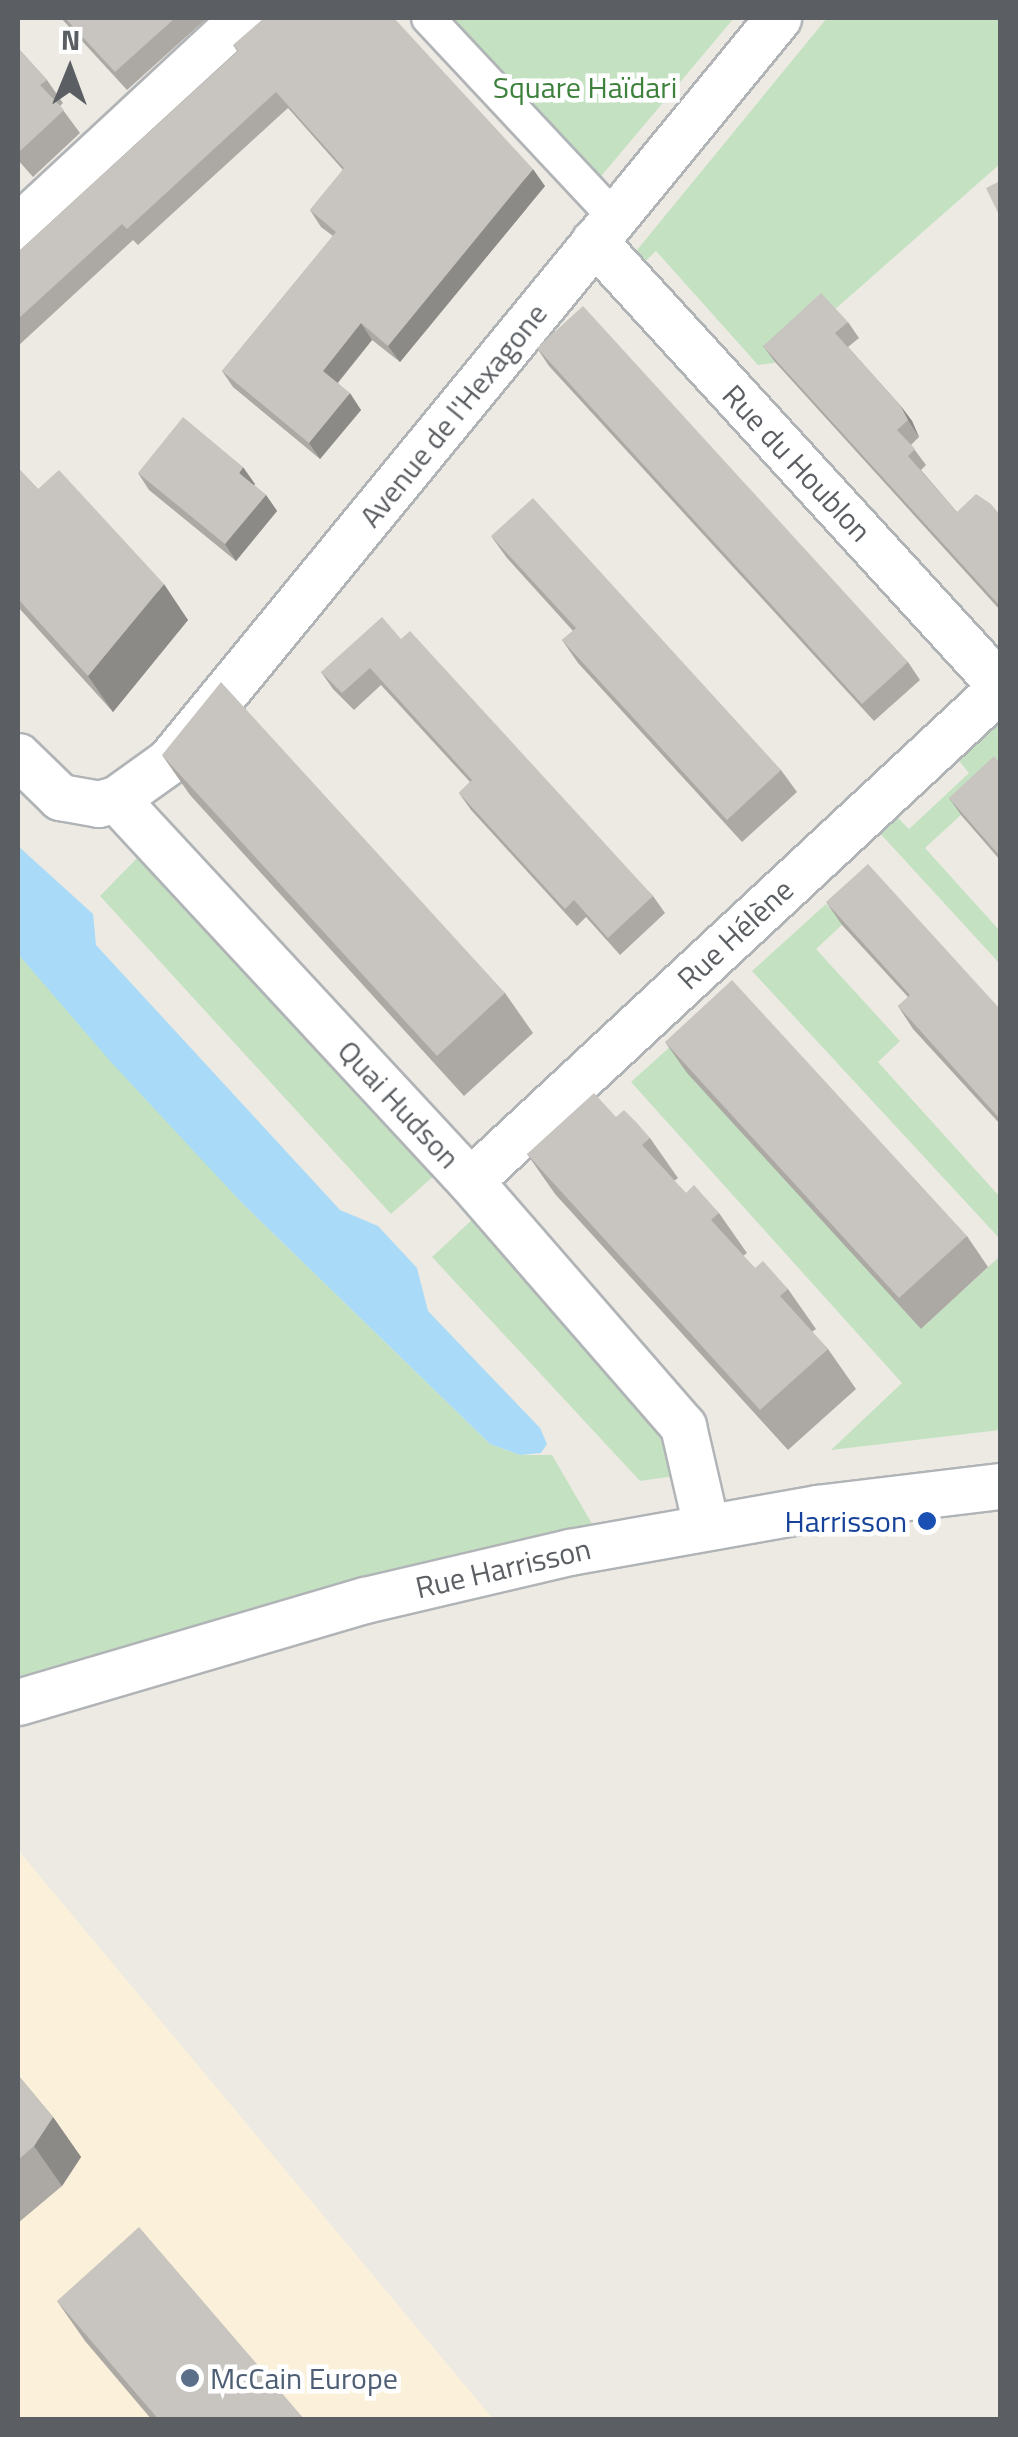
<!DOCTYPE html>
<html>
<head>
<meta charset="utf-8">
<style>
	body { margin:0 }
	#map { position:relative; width:1018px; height:2437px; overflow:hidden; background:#edeae3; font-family:"Titillium Web",sans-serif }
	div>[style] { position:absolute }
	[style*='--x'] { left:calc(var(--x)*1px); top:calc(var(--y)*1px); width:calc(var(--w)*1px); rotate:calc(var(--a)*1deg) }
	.commercial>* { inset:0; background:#fbf1da }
	.green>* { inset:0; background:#c4e2c2 }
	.water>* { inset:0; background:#a9daf7 }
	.roads { filter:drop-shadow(2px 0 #b1b4b7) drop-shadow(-2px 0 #b1b4b7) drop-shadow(0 2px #b1b4b7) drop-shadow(0 -2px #b1b4b7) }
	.pedestrian>* { height:32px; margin:-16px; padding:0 16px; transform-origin:16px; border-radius:16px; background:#fff }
	.minor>* { height:45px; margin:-22.5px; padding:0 22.5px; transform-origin:22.5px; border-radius:22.5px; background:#fff }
	.wall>* { inset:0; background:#aca9a5 }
	.shaded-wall>* { inset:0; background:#8c8a86 }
	.building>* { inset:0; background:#c8c5c0 }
	.dots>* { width:28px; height:28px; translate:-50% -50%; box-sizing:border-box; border:5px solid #fff; border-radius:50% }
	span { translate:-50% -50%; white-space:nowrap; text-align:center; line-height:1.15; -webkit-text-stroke:9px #fff; paint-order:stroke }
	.park-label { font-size:30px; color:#3d813c }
	.street-label { font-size:30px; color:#5b5f63 }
	.transit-label { font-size:30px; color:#164399 }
	.right { translate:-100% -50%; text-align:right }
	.service-label { font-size:30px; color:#4e5e75 }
	.left { translate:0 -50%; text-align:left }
	.frame { position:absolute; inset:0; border:20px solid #5b5f63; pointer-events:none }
	.north { position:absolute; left:20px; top:20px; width:100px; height:100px; -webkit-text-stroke:8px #fff; paint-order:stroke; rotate:1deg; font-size:28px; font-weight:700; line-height:40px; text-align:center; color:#5b5f63 }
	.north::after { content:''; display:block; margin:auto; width:35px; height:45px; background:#5b5f63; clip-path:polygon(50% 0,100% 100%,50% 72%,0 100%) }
</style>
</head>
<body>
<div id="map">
	<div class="commercial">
		<div style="clip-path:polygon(18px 1850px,493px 2419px,18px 2419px)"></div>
	</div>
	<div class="green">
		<div style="clip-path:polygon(428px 18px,734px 18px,587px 193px)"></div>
		<div style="clip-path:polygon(827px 18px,1000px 18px,1000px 164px,774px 363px,758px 365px,656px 251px,635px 271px,628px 261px)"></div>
		<div style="clip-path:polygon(994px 719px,1000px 725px,1000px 779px,925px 848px,1000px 931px,1000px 964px,877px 830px,893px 813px,909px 829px,969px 773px,955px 756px)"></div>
		<div style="clip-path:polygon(143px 852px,436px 1174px,391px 1214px,100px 896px)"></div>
		<div style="clip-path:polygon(826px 904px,844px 923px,816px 949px,900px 1041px,878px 1062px,1000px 1197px,1000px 1239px,752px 971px)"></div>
		<div style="clip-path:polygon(18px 953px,241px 1202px,490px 1444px,520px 1455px,552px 1455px,616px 1565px,18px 1692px)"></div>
		<div style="clip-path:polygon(693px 1026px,921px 1329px,1000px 1256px,1000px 1430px,831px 1450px,902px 1383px,631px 1082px)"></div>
		<div style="clip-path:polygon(475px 1217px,661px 1424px,675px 1476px,640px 1481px,432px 1257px)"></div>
	</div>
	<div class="water">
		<div style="clip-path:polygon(18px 846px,93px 914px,96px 945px,340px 1210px,378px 1226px,417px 1268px,428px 1311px,540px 1428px,547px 1444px,541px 1453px,520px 1455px,490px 1444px,241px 1202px,110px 1061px,18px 954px)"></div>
	</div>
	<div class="roads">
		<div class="pedestrian">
			<div style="--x:428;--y:18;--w:271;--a:46.9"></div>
		</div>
		<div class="minor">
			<div style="--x:18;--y:227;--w:307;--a:-42.9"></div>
			<div style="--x:594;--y:241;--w:602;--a:47.56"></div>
			<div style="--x:18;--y:756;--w:59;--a:44.3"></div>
			<div style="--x:60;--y:797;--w:39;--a:10"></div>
			<div style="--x:98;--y:804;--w:19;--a:-16"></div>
			<div style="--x:116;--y:799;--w:521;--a:47.18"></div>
			<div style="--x:470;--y:1181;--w:325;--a:49"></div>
			<div style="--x:683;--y:1426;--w:103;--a:77"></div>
			<div style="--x:116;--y:799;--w:65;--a:-35.6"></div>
			<div style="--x:169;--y:761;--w:961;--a:-50.66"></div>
			<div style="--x:470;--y:1181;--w:724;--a:-42.93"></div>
			<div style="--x:18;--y:1702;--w:362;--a:-16.4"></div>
			<div style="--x:365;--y:1600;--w:211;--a:-13.2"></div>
			<div style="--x:570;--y:1552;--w:252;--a:-10.1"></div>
			<div style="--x:818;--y:1508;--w:183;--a:-6.9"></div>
		</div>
	</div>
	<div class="wall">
		<div style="clip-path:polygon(61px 18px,207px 18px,127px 90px)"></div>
		<div style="clip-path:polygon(233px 45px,545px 186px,400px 362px,372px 340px,338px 383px,361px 410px,320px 459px,233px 387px,222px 371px,333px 236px,321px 227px,310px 210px,343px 170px,288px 108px,138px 245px,133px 240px,18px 346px,18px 252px,237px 51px)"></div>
		<div style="clip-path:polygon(18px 48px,47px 80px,63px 103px,60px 106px,80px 133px,33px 177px,18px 160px)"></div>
		<div style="clip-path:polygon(848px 322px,859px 338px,848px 347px,900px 405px,912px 421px,919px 437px,911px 445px,926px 465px,921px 470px,957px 512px,1000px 515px,1000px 610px,775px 362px,763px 346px)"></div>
		<div style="clip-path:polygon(537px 348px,908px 662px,920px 680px,874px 721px,549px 366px)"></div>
		<div style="clip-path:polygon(18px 468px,38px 489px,188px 620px,113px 712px,18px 607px)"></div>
		<div style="clip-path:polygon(138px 473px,255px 484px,254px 485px,266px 495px,277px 511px,236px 561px,149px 490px)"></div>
		<div style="clip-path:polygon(491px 536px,781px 770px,797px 792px,742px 842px,578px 663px,562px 640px,573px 631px,507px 558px)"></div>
		<div style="clip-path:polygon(401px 639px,653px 896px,665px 913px,620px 955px,586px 917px,577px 926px,471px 810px,459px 793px,470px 782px,381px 685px,354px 710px,333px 689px,321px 672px)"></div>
		<div style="clip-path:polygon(162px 755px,505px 993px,533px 1033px,464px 1096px,190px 795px)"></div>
		<div style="clip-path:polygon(1000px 763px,1000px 860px,961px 815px,949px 798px)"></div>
		<div style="clip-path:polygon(826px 902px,1000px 1009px,1000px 1124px,913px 1029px,898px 1006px,908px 997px,842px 925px)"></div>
		<div style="clip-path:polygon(665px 1042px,967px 1236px,988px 1267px,921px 1329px,687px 1073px)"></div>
		<div style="clip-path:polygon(616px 1117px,650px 1138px,678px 1178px,674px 1181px,686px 1193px,719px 1213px,747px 1253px,743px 1256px,755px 1268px,788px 1289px,816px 1329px,812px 1332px,828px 1349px,856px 1389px,788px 1450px,555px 1194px,527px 1154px)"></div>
		<div style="clip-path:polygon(18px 2075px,53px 2117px,81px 2157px,62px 2186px,18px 2223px)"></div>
		<div style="clip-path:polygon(57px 2301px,305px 2420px,152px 2420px,85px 2341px)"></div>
	</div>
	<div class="shaded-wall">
		<div style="clip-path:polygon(533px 169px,545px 186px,400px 362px,388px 346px)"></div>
		<div style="clip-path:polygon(361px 323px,372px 340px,334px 387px,323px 371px)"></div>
		<div style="clip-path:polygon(350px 393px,361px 410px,320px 459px,309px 443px)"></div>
		<div style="clip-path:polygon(900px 405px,912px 421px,919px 437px,908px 420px)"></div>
		<div style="clip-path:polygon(243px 467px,255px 484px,251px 490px,239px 473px)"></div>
		<div style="clip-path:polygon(266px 495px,277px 511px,236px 561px,225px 544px)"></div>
		<div style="clip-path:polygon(164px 584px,188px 620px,113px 712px,88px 676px)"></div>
		<div style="clip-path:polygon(53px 2117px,81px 2157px,62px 2186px,34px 2146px)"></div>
	</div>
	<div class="building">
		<div style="clip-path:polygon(65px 18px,175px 18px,115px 72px)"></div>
		<div style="clip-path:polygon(264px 18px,394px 18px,533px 169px,388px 346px,361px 323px,323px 371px,350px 393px,309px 443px,222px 371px,336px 232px,310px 210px,344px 168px,276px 92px,127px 229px,122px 224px,18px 319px,18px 252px,238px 51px,233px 45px)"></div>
		<div style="clip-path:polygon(18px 48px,47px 80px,40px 85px,64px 110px,18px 153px)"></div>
		<div style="clip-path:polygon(1000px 181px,1000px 217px,986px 188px)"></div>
		<div style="clip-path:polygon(821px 293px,848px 322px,835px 333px,900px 405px,908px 420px,897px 430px,915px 449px,908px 456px,957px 512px,976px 494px,991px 504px,1000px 515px,1000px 606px,763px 346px)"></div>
		<div style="clip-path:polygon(583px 306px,908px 662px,862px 704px,537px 348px)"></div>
		<div style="clip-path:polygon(183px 417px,243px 467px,239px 473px,266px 495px,225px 544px,138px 473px)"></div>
		<div style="clip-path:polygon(18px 468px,38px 489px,59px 470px,164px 584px,88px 676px,18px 599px)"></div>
		<div style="clip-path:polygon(533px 498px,781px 770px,727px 820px,562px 640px,576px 628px,491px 536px)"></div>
		<div style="clip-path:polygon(382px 617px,401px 639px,410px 631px,653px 896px,608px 938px,574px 900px,565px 909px,459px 793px,472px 780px,370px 668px,342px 693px,321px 672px)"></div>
		<div style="clip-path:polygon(221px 682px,505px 993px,437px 1056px,162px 755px)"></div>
		<div style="clip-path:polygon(994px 756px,1000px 763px,1000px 856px,949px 798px)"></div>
		<div style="clip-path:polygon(868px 864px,1000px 1009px,1000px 1119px,898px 1006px,910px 995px,826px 902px)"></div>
		<div style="clip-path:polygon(732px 980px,967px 1236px,899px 1298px,665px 1042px)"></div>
		<div style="clip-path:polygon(594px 1093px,616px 1117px,624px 1110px,637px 1123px,650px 1138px,642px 1145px,686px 1193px,694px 1185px,719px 1213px,711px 1220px,755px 1268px,763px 1261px,788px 1289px,780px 1296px,828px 1349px,760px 1410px,527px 1154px)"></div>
		<div style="clip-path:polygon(18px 2075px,53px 2117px,34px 2146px,18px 2160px)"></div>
		<div style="clip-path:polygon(139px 2227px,305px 2420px,159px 2420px,57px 2301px)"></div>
	</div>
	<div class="dots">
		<div style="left:927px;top:1521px;background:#1a4fb4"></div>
		<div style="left:190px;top:2378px;background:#5c6f8a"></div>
	</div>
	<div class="park-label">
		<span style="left:585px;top:87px">Square Haïdari</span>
	</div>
	<div class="street-label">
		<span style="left:453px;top:415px;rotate:-51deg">Avenue de l'Hexagone</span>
		<span style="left:797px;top:463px;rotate:47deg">Rue du Houblon</span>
		<span style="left:735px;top:934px;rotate:-43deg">Rue Hélène</span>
		<span style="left:399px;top:1104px;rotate:47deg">Quai Hudson</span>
		<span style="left:503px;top:1568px;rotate:-13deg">Rue Harrisson</span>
	</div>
	<div class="transit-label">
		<span class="right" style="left:907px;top:1521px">Harrisson</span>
	</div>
	<div class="service-label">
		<span class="left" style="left:210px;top:2378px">McCain Europe</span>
	</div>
	<div class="frame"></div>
	<div class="north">N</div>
</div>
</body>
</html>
